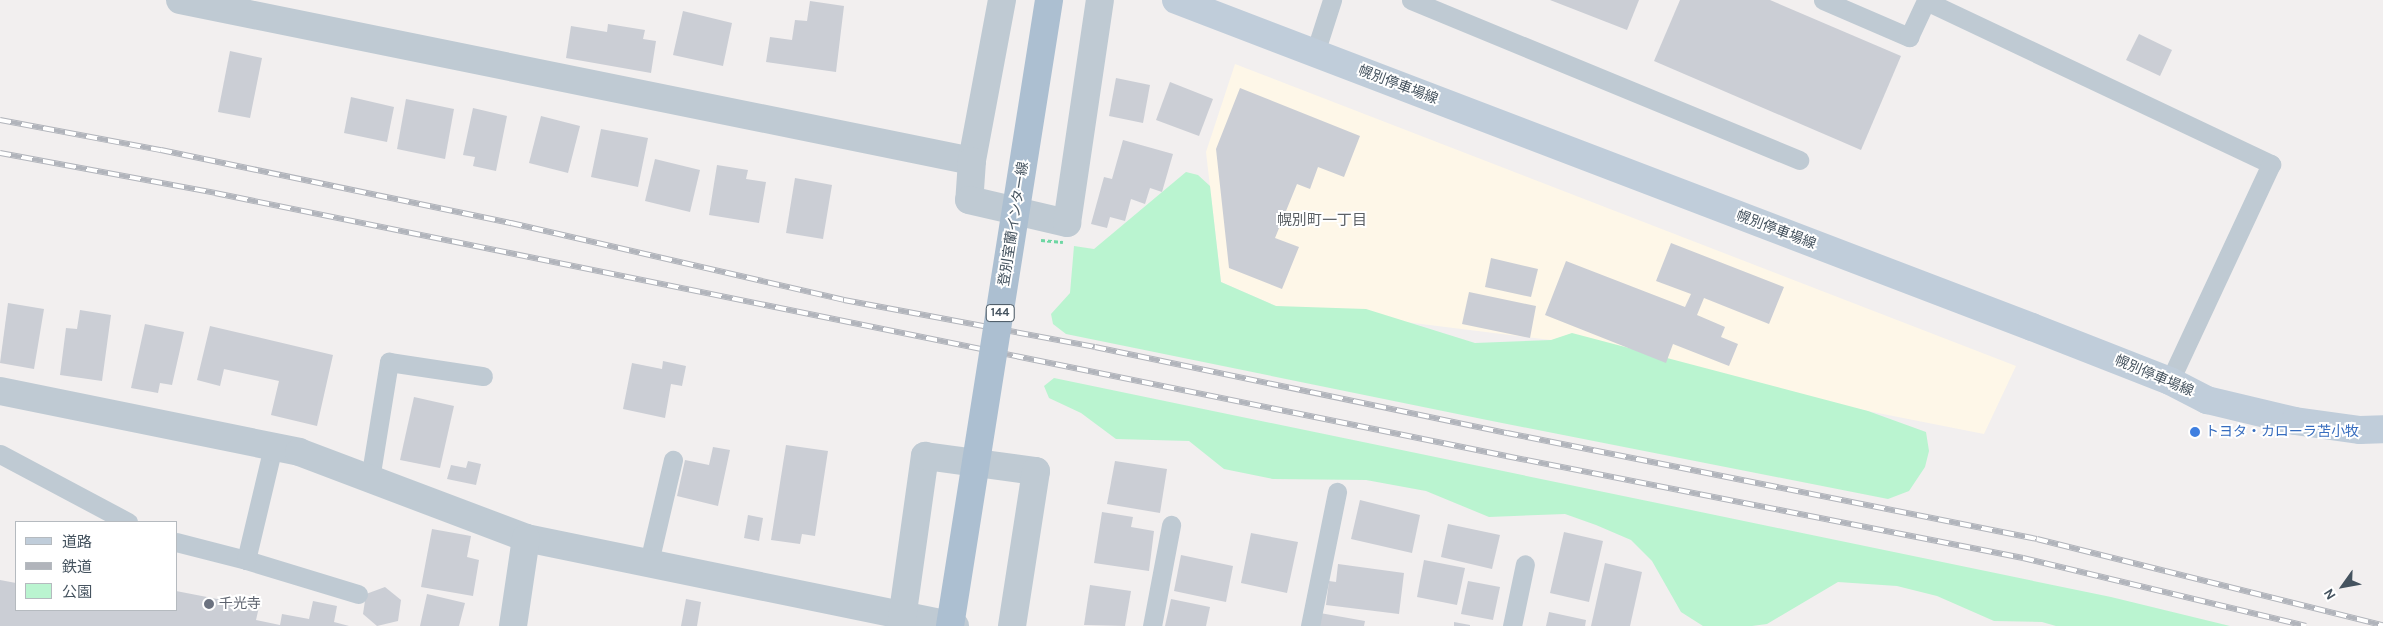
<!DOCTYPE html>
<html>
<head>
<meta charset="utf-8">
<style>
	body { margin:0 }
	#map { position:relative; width:2383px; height:626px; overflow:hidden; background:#f2efef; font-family:Karla,"Noto Sans JP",sans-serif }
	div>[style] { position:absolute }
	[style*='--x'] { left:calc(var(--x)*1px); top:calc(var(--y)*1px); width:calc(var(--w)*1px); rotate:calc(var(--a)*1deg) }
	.commercial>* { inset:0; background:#fef7e8 }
	.green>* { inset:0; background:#baf4d0 }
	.building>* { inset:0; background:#cbced5 }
	.service>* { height:19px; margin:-9.5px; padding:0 9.5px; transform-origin:9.5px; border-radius:9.5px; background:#bfcad3 }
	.minor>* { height:28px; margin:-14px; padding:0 14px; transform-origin:14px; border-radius:14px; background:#bfcad3 }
	.secondary>* { height:28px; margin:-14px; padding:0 14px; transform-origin:14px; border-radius:14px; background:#c0cdda }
	.rail>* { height:5.5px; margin-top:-2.75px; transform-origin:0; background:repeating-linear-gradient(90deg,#fff 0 11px,#b1b4bb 0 22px); box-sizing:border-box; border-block:1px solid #b1b4bb }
	.path-bridge>* { height:3px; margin-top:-1.5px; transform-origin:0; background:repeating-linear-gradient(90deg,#6ed6a3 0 4px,transparent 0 6.5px) }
	.primary-bridge>* { height:28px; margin:-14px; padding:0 14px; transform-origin:14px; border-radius:14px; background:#acbfd1 }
	.dots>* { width:14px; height:14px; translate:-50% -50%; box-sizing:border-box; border:2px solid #fff; border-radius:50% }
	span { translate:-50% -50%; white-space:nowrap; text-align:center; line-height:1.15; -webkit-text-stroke:4px #fff; paint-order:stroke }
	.shield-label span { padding:1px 4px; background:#fff; border:1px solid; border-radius:4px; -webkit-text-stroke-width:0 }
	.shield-label { font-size:12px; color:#45535f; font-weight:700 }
	.street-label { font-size:14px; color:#45535f }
	.shop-label { font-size:14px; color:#366cbe }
	.left { translate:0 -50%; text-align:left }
	.worship-label { font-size:14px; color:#5b616d }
	.neighbourhood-label { font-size:15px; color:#5b6065 }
	.legend { position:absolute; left:15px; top:521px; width:162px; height:90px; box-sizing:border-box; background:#fff; border:1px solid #b5babf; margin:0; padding:6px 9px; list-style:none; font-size:15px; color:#45535f }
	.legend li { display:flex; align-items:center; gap:10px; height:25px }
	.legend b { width:25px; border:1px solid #b5babf }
	.north { position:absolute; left:2318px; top:561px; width:50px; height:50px; -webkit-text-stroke:4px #fff; paint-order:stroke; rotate:238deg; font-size:14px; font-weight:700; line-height:20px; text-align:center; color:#45535f }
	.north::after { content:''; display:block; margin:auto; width:18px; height:22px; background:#45535f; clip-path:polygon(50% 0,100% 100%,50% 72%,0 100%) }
</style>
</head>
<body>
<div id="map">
	<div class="commercial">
		<div style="clip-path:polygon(1235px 64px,2016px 366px,1984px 434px,1651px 368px,1551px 340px,1276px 306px,1221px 282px,1206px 152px)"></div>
	</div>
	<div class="green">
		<div style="clip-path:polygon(1186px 172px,1198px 175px,1210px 186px,1221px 282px,1276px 306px,1366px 309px,1475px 343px,1551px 340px,1572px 333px,1868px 411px,1926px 432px,1929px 451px,1925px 467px,1909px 491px,1888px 499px,1487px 420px,1066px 334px,1053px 324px,1051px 314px,1070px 293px,1074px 246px,1094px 249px)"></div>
		<div style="clip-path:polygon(1054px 378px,2111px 597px,2230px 626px,2056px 626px,2042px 622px,1994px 621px,1937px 596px,1897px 586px,1838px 582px,1767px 624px,1752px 626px,1703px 626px,1681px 612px,1652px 561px,1631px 540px,1596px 525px,1565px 514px,1489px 517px,1426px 491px,1366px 480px,1273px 479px,1224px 469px,1189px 441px,1116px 439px,1081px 413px,1049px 398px,1044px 386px)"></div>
	</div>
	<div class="building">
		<div style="clip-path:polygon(1550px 0,1639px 0,1627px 30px)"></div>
		<div style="clip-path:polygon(1680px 0,1770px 0,1901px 56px,1861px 150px,1654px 61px)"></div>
		<div style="clip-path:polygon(810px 1px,844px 6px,836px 72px,766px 62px,770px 37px,792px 40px,795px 20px,807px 21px)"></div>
		<div style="clip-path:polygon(683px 11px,732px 23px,723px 66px,673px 55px)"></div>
		<div style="clip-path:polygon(608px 24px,645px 30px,643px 39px,656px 41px,651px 73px,566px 58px,571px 26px,607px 32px)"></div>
		<div style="clip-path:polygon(2139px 34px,2172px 50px,2160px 76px,2126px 60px)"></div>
		<div style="clip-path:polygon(230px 51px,262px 58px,250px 118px,218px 112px)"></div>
		<div style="clip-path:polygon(1116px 78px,1150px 85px,1143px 123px,1109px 116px)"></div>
		<div style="clip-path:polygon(1170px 82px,1213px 99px,1199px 136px,1156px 120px)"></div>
		<div style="clip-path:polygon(1240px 88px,1360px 136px,1344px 177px,1318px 167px,1310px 189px,1297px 184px,1275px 238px,1299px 247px,1282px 289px,1229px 268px,1216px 149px)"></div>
		<div style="clip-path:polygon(351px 97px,394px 107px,387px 142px,344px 133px)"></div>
		<div style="clip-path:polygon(406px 99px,454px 109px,445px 159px,397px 149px)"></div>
		<div style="clip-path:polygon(473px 108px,507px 116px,496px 171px,473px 166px,475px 157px,463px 155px)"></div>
		<div style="clip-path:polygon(541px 116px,580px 126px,568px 173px,529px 163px)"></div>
		<div style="clip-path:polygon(601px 129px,648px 138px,638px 187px,591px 177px)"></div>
		<div style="clip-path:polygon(1123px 140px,1173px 154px,1162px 192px,1150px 188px,1145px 204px,1131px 199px,1125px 221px,1110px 217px,1107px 228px,1091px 224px,1104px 177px,1112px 179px)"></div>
		<div style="clip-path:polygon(655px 159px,700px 170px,690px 212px,645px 201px)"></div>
		<div style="clip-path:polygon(717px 165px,748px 170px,746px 179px,766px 182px,759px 223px,709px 215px)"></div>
		<div style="clip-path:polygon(795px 178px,832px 185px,823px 239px,786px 233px)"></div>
		<div style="clip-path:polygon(1671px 243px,1784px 287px,1769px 324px,1704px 298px,1697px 315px,1725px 327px,1721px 337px,1738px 344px,1729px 366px,1673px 344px,1666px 363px,1545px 315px,1566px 261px,1685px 307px,1691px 294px,1656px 281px)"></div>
		<div style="clip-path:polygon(1491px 258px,1538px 269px,1531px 297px,1485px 287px)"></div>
		<div style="clip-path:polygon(1469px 292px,1536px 306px,1530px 338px,1462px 324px)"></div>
		<div style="clip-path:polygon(8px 303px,44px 309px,34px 369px,0 363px)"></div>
		<div style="clip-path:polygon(80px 310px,111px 315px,102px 381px,60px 375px,66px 328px,77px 329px)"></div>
		<div style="clip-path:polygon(145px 324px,184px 332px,172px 385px,160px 383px,158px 393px,131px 388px)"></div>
		<div style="clip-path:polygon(210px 326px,333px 355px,317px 426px,271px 415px,279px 381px,224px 369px,220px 386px,197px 380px)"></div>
		<div style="clip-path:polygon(663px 361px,686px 366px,682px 386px,671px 384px,665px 418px,623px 409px,632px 363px,662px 369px)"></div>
		<div style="clip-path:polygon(414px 397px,454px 406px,440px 468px,400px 460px)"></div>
		<div style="clip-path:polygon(786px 445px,828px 451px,815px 536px,802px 534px,800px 544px,771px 540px)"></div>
		<div style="clip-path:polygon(713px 447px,730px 450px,718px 506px,677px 496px,685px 460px,709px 465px)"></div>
		<div style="clip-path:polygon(468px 461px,481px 464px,476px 485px,447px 479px,451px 465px,466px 468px)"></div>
		<div style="clip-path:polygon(1115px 461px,1167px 469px,1160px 513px,1107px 504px)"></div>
		<div style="clip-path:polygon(1360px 500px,1420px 515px,1412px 553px,1351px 539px)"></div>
		<div style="clip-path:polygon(1102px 512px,1133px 517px,1131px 527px,1154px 531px,1149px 571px,1094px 563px)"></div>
		<div style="clip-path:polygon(748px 515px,763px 518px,759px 541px,744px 538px)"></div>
		<div style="clip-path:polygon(1448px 524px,1500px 535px,1492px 569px,1441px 557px)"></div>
		<div style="clip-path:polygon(432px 529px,471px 536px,467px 557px,479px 560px,473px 596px,421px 587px)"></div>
		<div style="clip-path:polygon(1564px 532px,1603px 541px,1589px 602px,1550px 593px)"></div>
		<div style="clip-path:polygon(1251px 533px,1298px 542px,1287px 593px,1241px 583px)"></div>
		<div style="clip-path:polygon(1181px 555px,1233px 566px,1226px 602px,1174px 591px)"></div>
		<div style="clip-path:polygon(1424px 560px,1465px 568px,1457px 605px,1417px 597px)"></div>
		<div style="clip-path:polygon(1605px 563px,1642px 572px,1630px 626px,1591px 626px)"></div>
		<div style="clip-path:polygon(1338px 564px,1404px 573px,1399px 614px,1326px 605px,1329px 581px,1336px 582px)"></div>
		<div style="clip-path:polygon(0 580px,16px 583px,16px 610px,176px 610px,176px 591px,259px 607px,256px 620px,280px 625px,282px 614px,309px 619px,313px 601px,337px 606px,334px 622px,349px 626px,0 626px)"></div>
		<div style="clip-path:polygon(1468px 581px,1500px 587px,1493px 620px,1461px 614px)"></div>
		<div style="clip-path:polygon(1090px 585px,1131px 591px,1125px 626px,1084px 625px)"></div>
		<div style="clip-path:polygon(385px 587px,401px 600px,398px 621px,377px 626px,363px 614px,366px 594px)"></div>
		<div style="clip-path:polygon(427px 594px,465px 603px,459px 626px,420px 626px)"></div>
		<div style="clip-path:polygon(686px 599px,701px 602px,697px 626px,681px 626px)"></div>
		<div style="clip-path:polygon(1171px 599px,1210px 607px,1206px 626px,1165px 626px)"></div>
		<div style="clip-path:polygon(1549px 612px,1586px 620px,1585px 626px,1546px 626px)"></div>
		<div style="clip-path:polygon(1320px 613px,1365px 621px,1364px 626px,1318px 626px)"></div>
		<div style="clip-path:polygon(1454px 622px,1470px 625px,1470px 626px,1454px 626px)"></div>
	</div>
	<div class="service">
		<div style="--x:1411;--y:0;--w:420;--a:22.4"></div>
		<div style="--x:1823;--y:0;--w:94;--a:23.3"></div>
		<div style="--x:1909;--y:37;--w:40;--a:-65"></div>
		<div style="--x:1926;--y:1;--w:382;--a:25.3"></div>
		<div style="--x:2271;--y:164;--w:239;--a:115"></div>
		<div style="--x:1315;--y:53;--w:56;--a:-72.2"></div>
		<div style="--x:0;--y:454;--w:145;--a:28"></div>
		<div style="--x:370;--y:479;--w:119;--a:-80.8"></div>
		<div style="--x:389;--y:362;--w:95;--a:8.5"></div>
		<div style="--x:176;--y:542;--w:72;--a:14.4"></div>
		<div style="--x:246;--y:560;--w:117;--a:16.9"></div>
		<div style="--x:246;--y:560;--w:116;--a:-76.6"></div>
		<div style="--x:649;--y:562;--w:105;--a:-76.8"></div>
		<div style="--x:1152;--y:626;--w:103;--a:-79.3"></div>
		<div style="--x:1310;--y:626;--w:137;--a:-78.6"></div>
		<div style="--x:1512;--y:626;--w:63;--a:-78.2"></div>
	</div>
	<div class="minor">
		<div style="--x:180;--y:0;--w:808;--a:11.49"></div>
		<div style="--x:1002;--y:0;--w:164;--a:100.6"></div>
		<div style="--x:972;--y:161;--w:39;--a:94"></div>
		<div style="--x:969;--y:200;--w:101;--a:13.2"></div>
		<div style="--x:1067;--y:223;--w:225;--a:-81.6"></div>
		<div style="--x:0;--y:391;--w:305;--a:11.5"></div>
		<div style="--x:299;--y:452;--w:243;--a:20.7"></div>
		<div style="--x:526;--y:538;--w:438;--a:11.6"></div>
		<div style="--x:513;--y:626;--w:89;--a:-81.6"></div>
		<div style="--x:901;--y:626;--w:172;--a:-82"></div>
		<div style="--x:925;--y:456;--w:112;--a:7.7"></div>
		<div style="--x:1036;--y:471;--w:157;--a:98.8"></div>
	</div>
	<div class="secondary">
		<div style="--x:1176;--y:0;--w:916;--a:20.91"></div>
		<div style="--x:2032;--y:327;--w:148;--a:21.4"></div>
		<div style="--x:2170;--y:381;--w:42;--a:27.2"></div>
		<div style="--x:2207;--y:400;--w:90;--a:13.4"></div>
		<div style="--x:2295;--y:421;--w:66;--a:7.9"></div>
		<div style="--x:2360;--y:430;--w:23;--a:-2"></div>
	</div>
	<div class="rail">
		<div style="--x:0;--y:120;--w:164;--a:10.6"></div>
		<div style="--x:161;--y:150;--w:358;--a:11.8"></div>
		<div style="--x:511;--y:223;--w:342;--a:13"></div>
		<div style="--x:844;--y:300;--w:255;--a:10.6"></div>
		<div style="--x:1095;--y:347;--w:421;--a:11.8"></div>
		<div style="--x:1507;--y:433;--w:540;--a:11.31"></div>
		<div style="--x:2037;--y:539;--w:357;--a:14"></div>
		<div style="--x:0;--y:153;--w:219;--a:10.5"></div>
		<div style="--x:215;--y:193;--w:1318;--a:11.51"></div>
		<div style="--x:1506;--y:456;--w:527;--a:11.16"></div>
		<div style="--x:2023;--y:558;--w:291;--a:13.5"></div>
	</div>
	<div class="path-bridge">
		<div style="--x:1041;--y:240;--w:22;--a:5"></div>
	</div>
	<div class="primary-bridge">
		<div style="--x:950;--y:626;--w:634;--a:-81.01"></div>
	</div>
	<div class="dots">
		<div style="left:2195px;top:432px;background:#3f7fe0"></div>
		<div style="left:209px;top:604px;background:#6b7280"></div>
	</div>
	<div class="shield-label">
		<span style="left:1000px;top:313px">144</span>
	</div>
	<div class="street-label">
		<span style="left:1398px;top:85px;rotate:21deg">幌別停車場線</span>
		<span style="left:1014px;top:224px;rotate:-81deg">登別室蘭インター線</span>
		<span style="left:1776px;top:230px;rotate:21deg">幌別停車場線</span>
		<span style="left:2154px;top:376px;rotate:23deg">幌別停車場線</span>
	</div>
	<div class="shop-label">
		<span class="left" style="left:2205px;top:432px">トヨタ・カローラ苫小牧</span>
	</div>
	<div class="worship-label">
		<span class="left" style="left:219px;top:604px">千光寺</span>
	</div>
	<div class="neighbourhood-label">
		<span style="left:1322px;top:221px">幌別町一丁目</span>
	</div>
	<ul class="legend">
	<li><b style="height:6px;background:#c0cdda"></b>道路</li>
	<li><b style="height:6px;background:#b1b4bb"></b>鉄道</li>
	<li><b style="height:14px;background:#baf4d0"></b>公園</li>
	</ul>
	<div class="north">N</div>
</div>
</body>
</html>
